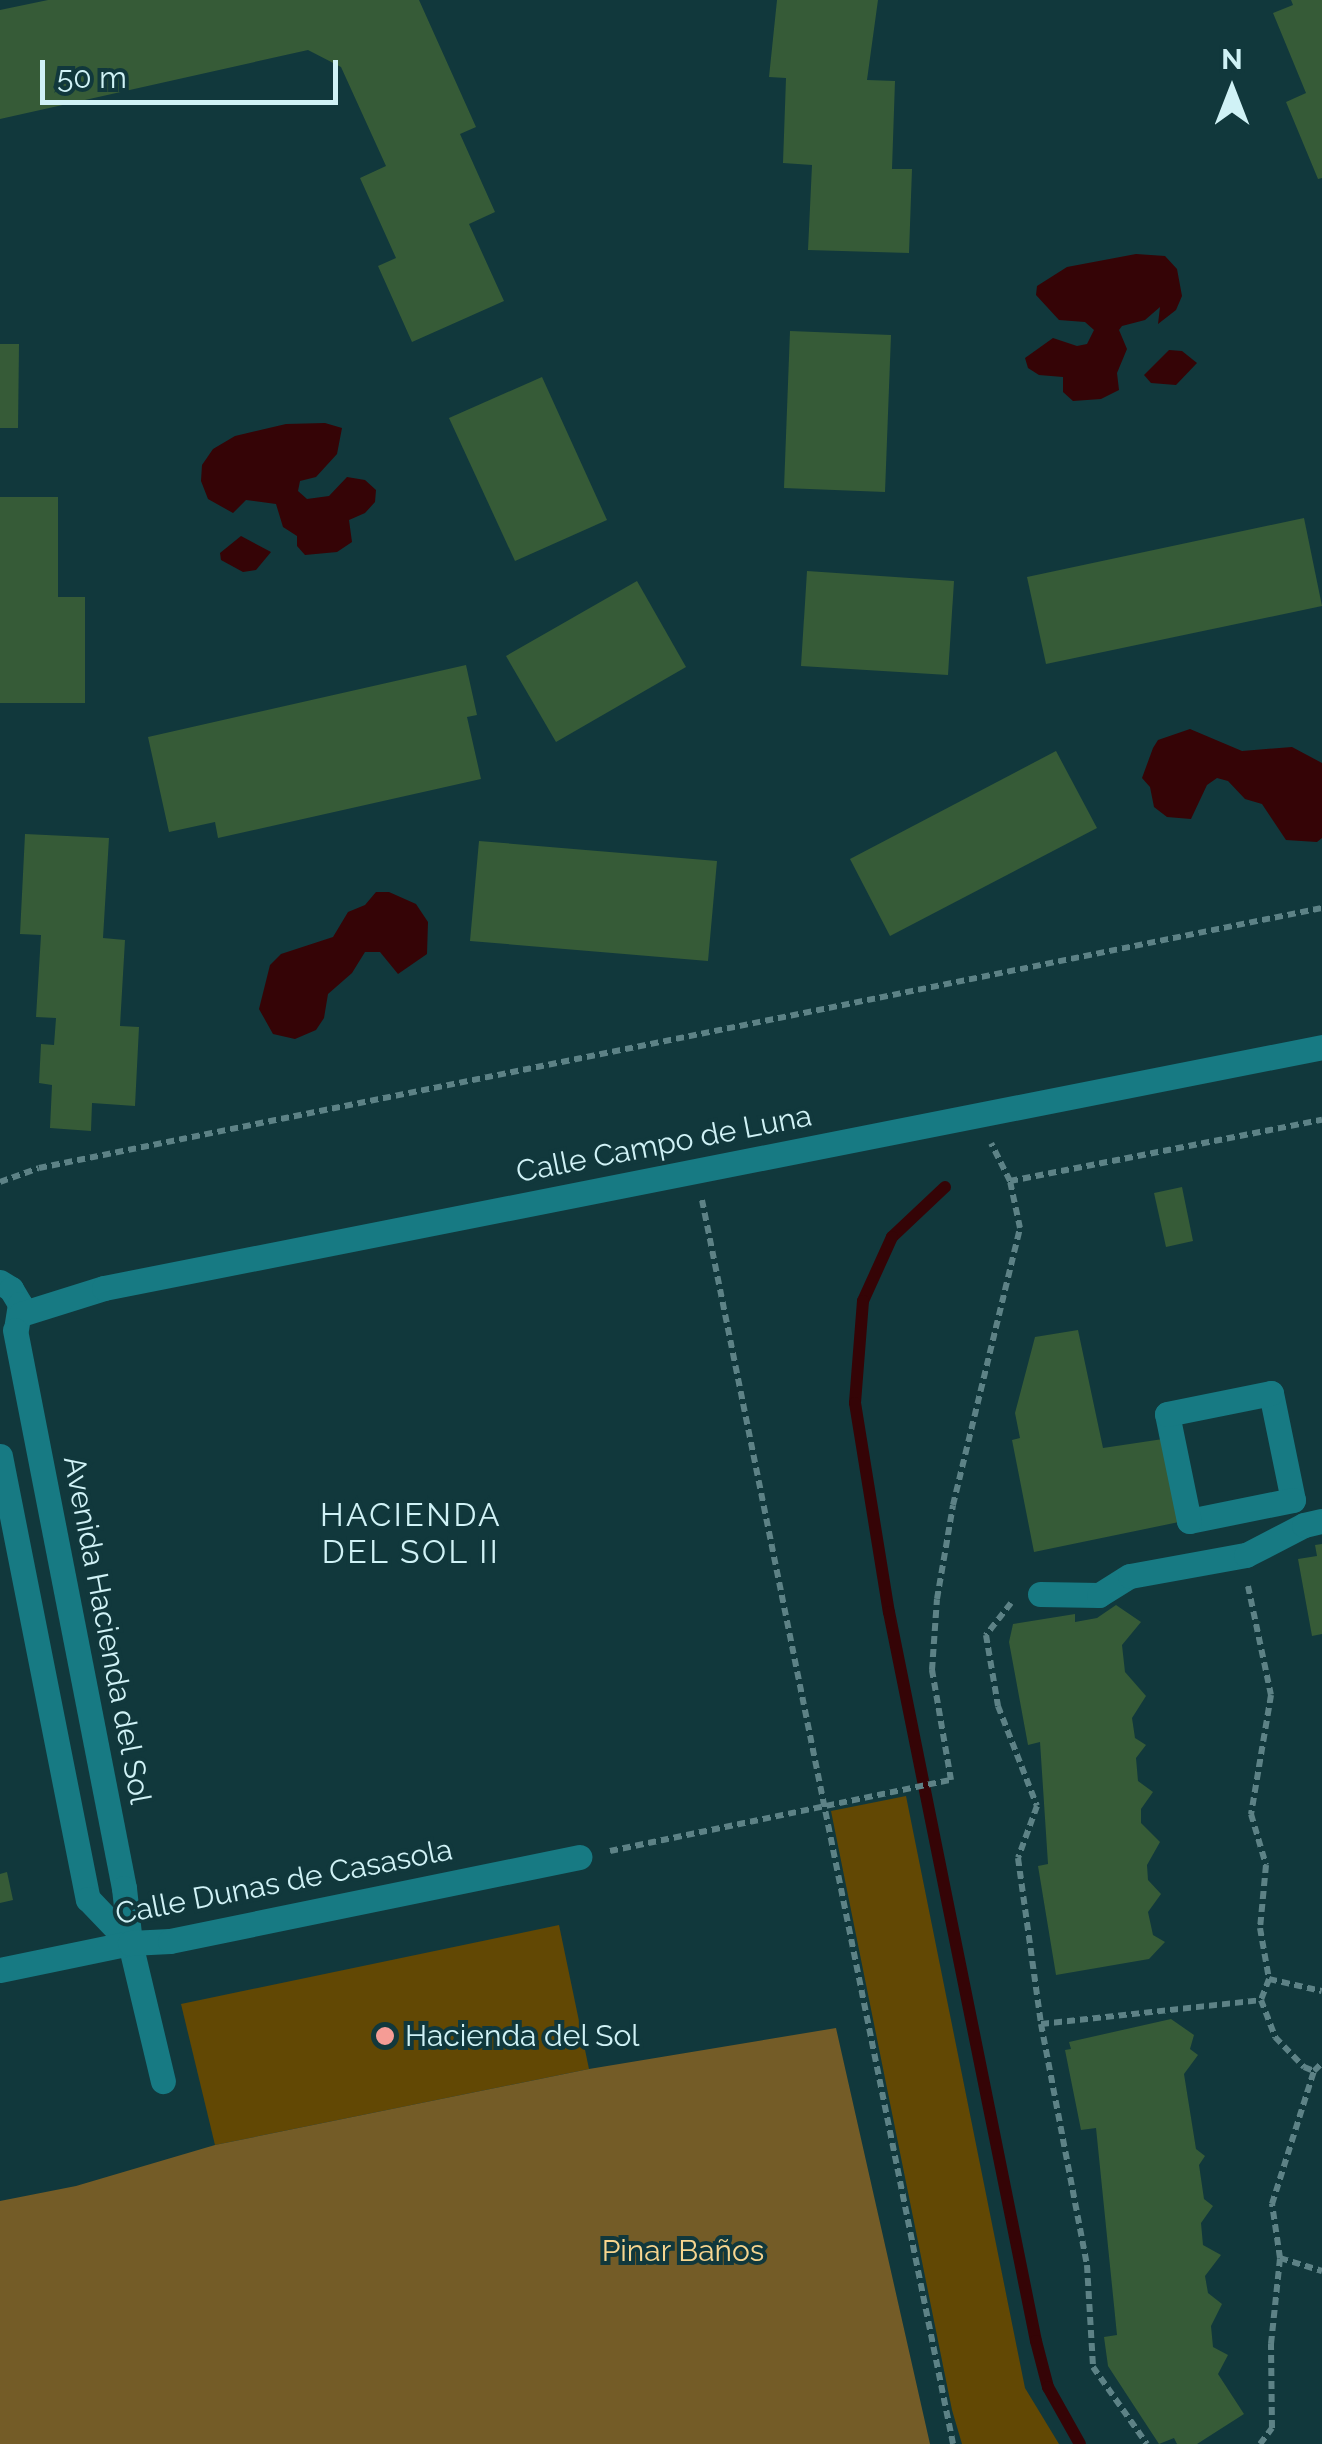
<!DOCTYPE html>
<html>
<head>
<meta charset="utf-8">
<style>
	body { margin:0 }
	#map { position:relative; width:1322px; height:2444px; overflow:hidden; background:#11383c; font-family:Raleway,sans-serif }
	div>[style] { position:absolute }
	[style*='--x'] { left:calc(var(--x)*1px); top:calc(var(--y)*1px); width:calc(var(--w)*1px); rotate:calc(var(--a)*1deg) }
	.green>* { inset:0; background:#624804 }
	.forest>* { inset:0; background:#745c27 }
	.water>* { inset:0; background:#350406 }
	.stream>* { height:12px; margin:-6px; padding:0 6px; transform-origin:6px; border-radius:6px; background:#350406 }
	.building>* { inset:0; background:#365b37 }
	.path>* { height:6px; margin-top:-3px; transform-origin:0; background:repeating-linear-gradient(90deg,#5d8286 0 8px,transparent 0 13px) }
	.minor>* { height:25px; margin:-12.5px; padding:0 12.5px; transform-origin:12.5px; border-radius:12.5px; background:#177a83 }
	.dots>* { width:28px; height:28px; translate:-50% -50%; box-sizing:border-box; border:5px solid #11383c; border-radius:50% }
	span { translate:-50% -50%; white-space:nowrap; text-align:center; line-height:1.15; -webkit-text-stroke:8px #11383c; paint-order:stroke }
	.street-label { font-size:30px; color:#d0f2f6 }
	.poi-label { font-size:30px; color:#d0f2f6 }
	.left { translate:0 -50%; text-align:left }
	.park-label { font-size:30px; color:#f7d58f }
	.neighbourhood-label { font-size:32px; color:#d0f2f6; letter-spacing:2.5px }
	.north { position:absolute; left:1182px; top:40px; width:100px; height:100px; -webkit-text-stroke:8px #11383c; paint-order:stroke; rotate:0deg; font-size:28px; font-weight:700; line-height:40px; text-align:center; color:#d0f2f6 }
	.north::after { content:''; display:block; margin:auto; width:35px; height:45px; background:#d0f2f6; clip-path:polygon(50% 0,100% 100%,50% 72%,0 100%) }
	.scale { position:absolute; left:40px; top:60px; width:298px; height:45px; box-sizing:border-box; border:5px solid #d0f2f6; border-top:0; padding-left:12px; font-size:30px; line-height:35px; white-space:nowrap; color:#d0f2f6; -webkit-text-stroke:8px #11383c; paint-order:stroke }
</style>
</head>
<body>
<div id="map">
	<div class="green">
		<div style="clip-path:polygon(906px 1796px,1025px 2388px,1059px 2444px,962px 2444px,952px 2410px,831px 1811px)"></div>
		<div style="clip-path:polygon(559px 1925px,589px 2069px,215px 2145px,181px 2004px)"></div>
	</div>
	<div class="forest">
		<div style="clip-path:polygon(836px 2028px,930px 2444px,0 2444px,0 2201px,76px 2186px,215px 2145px,589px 2069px)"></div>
	</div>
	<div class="water">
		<div style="clip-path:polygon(1136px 254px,1165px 256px,1177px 269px,1182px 296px,1176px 310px,1158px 324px,1160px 307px,1145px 320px,1122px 326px,1119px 330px,1127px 349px,1117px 373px,1119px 390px,1101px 399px,1073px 401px,1063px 392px,1063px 377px,1039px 375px,1028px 368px,1025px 358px,1053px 338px,1077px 346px,1087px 344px,1094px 330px,1085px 322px,1059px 320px,1036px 295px,1037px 286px,1067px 267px)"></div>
		<div style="clip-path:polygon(1169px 350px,1182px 351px,1197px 363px,1176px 385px,1151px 383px,1144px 375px)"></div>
		<div style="clip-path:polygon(325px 423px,342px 428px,337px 454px,316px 477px,300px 481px,298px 491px,307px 499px,329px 496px,347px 477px,365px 480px,376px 490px,375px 502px,365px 513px,349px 520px,352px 542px,337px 552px,305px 555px,297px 546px,297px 536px,283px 527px,276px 504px,246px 500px,233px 513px,208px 499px,201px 481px,202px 465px,213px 449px,235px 436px,286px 424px)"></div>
		<div style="clip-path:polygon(241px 536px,271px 552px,256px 570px,243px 572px,221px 560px,220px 553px)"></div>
		<div style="clip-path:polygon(1190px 729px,1242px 751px,1292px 747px,1322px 763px,1322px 838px,1317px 842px,1286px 840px,1262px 804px,1245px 799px,1228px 781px,1217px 778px,1207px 785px,1191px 819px,1167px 817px,1154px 807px,1150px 787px,1142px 778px,1153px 748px,1158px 740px)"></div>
		<div style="clip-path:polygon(376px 892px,389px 892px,416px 904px,428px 922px,427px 954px,398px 974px,380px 952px,365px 952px,352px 973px,328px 994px,324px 1018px,316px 1030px,295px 1039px,273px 1034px,259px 1009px,270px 965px,281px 954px,333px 937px,348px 912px,365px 905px)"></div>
	</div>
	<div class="stream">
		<div style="--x:945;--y:1187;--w:73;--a:136.7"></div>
		<div style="--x:892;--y:1237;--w:70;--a:114.4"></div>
		<div style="--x:863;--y:1301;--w:102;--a:94.5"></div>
		<div style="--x:855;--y:1403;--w:212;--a:80.8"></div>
		<div style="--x:889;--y:1612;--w:744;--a:78.6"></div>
		<div style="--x:1036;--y:2341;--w:48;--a:75.4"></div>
		<div style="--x:1048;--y:2387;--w:65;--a:60.7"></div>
	</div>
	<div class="building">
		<div style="clip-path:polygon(48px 0,419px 0,476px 127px,460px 134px,495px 212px,469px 224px,504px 301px,412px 342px,378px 266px,396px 258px,360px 178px,386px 166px,341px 67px,308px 50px,0 119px,0 10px)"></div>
		<div style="clip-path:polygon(777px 0,878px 0,867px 80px,895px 81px,892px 169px,912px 169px,909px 253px,808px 250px,812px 165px,783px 163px,786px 78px,769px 77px)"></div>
		<div style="clip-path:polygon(1291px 0,1322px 0,1322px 178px,1318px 179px,1286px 102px,1306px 93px,1273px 13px,1293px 5px)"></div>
		<div style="clip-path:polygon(790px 331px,891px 335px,885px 492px,784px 488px)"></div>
		<div style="clip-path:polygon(0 344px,19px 344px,18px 428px,0 428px)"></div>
		<div style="clip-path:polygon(542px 377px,607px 520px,515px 561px,449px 418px)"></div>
		<div style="clip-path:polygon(0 497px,58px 497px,58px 597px,85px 597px,85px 703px,0 703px)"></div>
		<div style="clip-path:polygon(1304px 518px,1322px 606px,1046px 664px,1027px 577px)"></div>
		<div style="clip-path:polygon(807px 571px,954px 581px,948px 675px,801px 666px)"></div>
		<div style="clip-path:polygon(637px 581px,686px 667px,556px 742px,506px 656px)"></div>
		<div style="clip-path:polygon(466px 665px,477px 715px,467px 717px,481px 779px,218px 838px,215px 822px,169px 832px,148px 737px)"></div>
		<div style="clip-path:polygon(1056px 751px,1097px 828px,890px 936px,850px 859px)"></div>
		<div style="clip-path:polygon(25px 834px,109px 838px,103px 938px,125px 940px,120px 1026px,139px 1027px,135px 1106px,92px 1103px,91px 1131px,50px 1128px,52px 1085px,39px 1083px,41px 1044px,54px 1045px,56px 1018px,36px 1017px,41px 935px,20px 934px)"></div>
		<div style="clip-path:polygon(479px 841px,717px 861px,708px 961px,470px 941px)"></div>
		<div style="clip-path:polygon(1182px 1187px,1193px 1241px,1166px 1247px,1154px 1193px)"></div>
		<div style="clip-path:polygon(1078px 1330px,1103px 1448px,1163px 1439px,1179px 1522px,1034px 1552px,1012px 1440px,1020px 1438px,1015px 1413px,1035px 1337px)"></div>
		<div style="clip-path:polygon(1322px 1544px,1322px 1634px,1312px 1636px,1298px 1559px,1317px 1556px,1315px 1545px)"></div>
		<div style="clip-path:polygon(1116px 1605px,1141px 1622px,1122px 1645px,1125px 1672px,1146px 1696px,1132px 1718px,1135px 1738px,1146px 1745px,1136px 1758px,1138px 1781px,1153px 1792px,1141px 1809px,1141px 1823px,1160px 1842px,1147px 1865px,1148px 1880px,1161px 1894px,1148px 1912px,1153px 1935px,1165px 1942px,1149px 1959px,1056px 1975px,1038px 1866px,1048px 1864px,1040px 1742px,1028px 1745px,1009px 1642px,1013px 1624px,1075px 1614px,1075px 1622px,1097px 1618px)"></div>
		<div style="clip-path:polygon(7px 1872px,13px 1900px,0 1903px,0 1874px)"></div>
		<div style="clip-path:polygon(1171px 2019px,1194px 2035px,1190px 2049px,1198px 2055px,1184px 2074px,1196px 2149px,1205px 2156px,1199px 2165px,1204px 2199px,1213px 2206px,1201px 2223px,1203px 2245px,1221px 2255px,1205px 2276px,1208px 2293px,1222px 2304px,1211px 2326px,1213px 2347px,1228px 2355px,1218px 2374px,1244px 2414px,1197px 2444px,1177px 2444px,1174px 2438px,1159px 2444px,1108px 2366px,1104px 2337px,1117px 2335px,1096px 2128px,1081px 2130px,1065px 2050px,1071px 2049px,1069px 2042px)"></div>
	</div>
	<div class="path">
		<div style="--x:1010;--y:1181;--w:318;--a:-11.1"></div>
		<div style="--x:0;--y:1182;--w:41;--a:-19.7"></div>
		<div style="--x:39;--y:1168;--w:1309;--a:-11.46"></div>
		<div style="--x:702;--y:1200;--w:1269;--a:78.59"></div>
		<div style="--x:1248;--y:1586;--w:111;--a:78.1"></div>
		<div style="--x:1271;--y:1695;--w:121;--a:99.5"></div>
		<div style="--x:1251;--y:1814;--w:53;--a:73.6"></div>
		<div style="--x:1266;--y:1865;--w:63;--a:95.4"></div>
		<div style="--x:1260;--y:1928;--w:52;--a:80"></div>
		<div style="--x:1269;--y:1979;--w:54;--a:12.8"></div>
		<div style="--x:1011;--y:1603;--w:41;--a:128"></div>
		<div style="--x:986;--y:1635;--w:72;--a:80.4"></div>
		<div style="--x:998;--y:1706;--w:107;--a:68.7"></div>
		<div style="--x:1037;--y:1806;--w:55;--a:110.1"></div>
		<div style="--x:1018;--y:1858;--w:168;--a:82.1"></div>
		<div style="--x:1041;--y:2024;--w:221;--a:-6.2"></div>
		<div style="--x:610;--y:1851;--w:348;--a:-11.8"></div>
		<div style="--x:951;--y:1780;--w:112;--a:-99.8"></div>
		<div style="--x:932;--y:1670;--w:71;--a:-86"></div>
		<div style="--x:937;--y:1599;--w:95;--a:-80.3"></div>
		<div style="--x:953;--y:1505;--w:285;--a:-76.4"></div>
		<div style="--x:1020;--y:1228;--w:48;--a:-102"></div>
		<div style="--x:1010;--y:1181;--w:42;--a:-116.6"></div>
		<div style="--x:1269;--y:1979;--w:22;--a:111"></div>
		<div style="--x:1261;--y:2000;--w:40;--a:69"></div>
		<div style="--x:1275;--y:2037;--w:42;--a:46"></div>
		<div style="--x:1304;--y:2067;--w:11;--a:22"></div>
		<div style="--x:1314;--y:2071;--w:11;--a:-45"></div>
		<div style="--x:1041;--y:2024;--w:245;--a:79.2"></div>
		<div style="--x:1087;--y:2265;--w:102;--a:86.6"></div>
		<div style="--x:1093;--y:2367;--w:94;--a:55"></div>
		<div style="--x:1280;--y:2258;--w:44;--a:17.2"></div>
		<div style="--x:1260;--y:2444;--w:20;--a:-53"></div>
		<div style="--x:1272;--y:2428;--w:84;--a:-90.7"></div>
		<div style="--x:1271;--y:2344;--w:86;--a:-84"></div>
		<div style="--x:1280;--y:2258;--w:55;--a:-98.4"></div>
		<div style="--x:1272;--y:2204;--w:139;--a:-72.5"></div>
	</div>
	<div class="minor">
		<div style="--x:0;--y:1282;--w:13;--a:32"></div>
		<div style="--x:11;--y:1289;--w:17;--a:59"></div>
		<div style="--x:20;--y:1304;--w:24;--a:99"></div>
		<div style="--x:21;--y:1314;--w:87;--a:-17.4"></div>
		<div style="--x:104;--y:1288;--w:1242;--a:-11.19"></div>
		<div style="--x:15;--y:1330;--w:569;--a:78.95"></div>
		<div style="--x:124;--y:1888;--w:55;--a:83.8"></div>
		<div style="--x:130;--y:1943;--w:142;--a:76.6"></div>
		<div style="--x:1271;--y:1393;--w:109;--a:78.4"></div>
		<div style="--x:1293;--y:1500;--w:106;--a:168.6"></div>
		<div style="--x:1189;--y:1521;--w:109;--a:-101.6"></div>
		<div style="--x:1167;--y:1414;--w:106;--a:-11.4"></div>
		<div style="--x:0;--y:1456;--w:452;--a:78.8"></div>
		<div style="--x:88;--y:1899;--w:61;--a:46.3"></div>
		<div style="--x:1040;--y:1594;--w:59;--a:1"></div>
		<div style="--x:1099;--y:1595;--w:36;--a:-32"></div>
		<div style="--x:1130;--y:1576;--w:118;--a:-10.3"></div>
		<div style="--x:1246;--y:1555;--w:65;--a:-27.3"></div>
		<div style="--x:1304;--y:1525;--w:18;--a:-13"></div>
		<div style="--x:0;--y:1970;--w:133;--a:-11.7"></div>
		<div style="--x:130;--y:1943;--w:40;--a:-2.9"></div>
		<div style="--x:170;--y:1941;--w:418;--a:-11.6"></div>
	</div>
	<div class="dots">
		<div style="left:385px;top:2036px;background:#f59c95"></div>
	</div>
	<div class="street-label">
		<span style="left:664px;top:1144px;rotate:-11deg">Calle Campo de Luna</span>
		<span style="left:107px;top:1630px;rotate:79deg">Avenida Hacienda del Sol</span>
		<span style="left:284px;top:1882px;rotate:-11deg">Calle Dunas de Casasola</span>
	</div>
	<div class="poi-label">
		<span class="left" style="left:405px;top:2036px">Hacienda del Sol</span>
	</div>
	<div class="park-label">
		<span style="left:683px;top:2251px">Pinar Baños</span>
	</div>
	<div class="neighbourhood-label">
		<span style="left:411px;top:1534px">HACIENDA<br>DEL SOL II</span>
	</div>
	<div class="north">N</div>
	<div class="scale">50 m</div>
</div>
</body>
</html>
